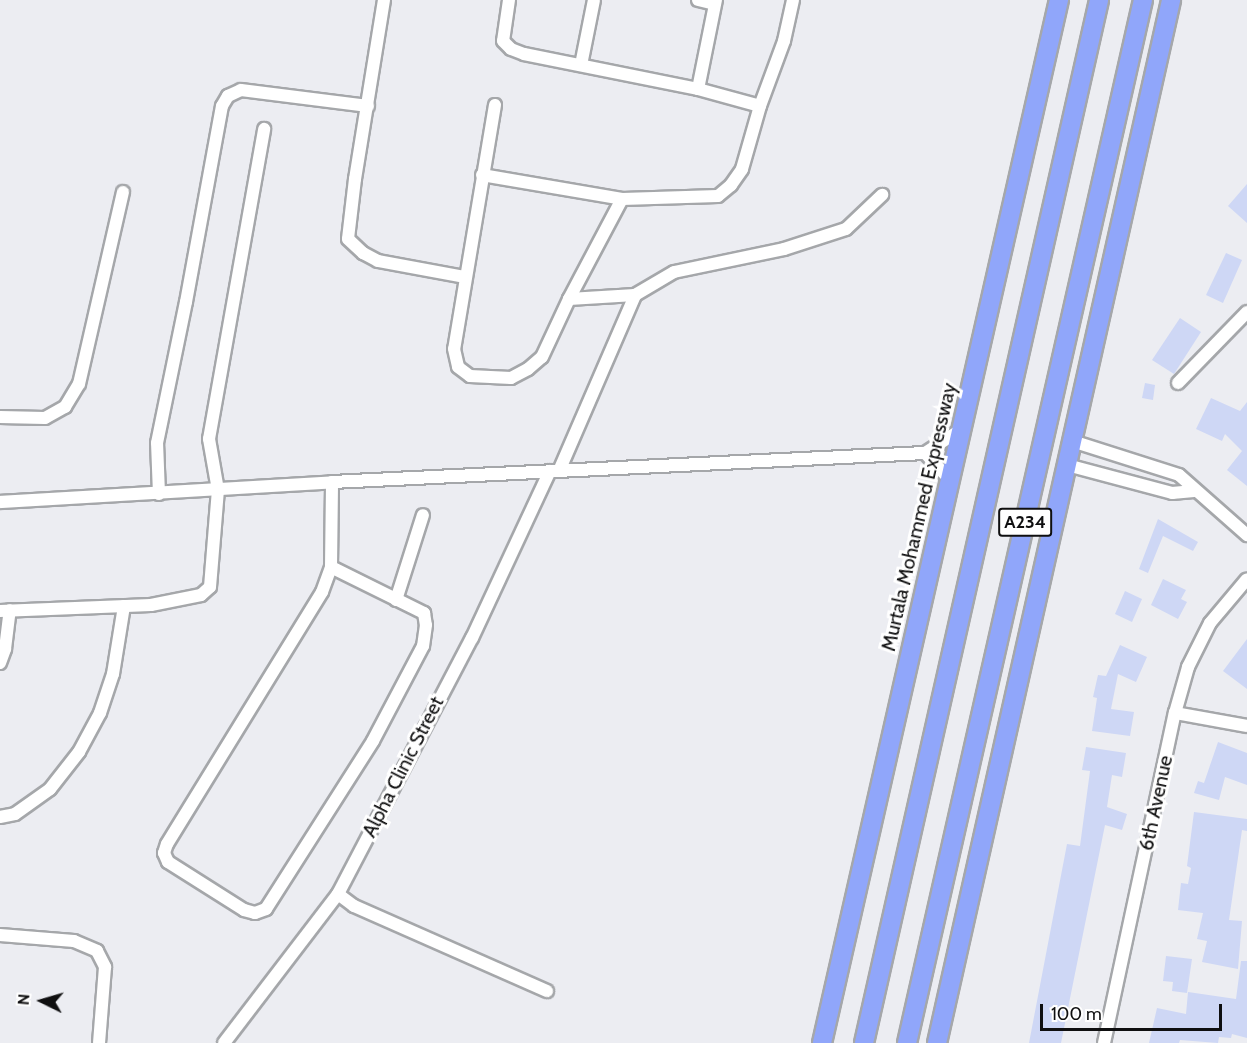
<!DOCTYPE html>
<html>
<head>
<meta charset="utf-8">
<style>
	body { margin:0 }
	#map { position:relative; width:1247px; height:1043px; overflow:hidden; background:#ecedf2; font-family:Cabin,sans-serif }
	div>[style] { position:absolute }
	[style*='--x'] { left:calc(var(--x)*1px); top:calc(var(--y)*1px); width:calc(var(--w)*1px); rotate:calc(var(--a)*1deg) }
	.building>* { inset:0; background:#ced7f5 }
	.roads { filter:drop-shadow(2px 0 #a5a7aa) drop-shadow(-2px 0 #a5a7aa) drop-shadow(0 2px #a5a7aa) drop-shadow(0 -2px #a5a7aa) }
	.minor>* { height:12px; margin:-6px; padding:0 6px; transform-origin:6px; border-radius:6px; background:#fff }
	.highway>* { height:18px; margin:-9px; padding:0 9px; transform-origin:9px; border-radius:9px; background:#90a6fa }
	span { translate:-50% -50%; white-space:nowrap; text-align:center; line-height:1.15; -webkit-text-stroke:6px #fff; paint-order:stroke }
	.shield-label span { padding:2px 4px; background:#fff; border:2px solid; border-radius:4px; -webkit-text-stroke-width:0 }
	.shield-label { font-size:18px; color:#0f0f10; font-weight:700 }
	.street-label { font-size:20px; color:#0f0f10 }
	.north { position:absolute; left:12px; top:971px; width:60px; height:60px; -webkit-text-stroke:4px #fff; paint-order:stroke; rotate:275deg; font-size:16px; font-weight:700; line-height:24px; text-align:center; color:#0f0f10 }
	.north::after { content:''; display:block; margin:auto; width:21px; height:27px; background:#0f0f10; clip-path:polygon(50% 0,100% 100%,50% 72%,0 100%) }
	.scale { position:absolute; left:1040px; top:1004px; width:182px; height:27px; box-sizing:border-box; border:3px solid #0f0f10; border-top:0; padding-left:8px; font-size:18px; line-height:21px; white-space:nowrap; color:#0f0f10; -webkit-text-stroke:4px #fff; paint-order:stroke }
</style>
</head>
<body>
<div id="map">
	<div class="building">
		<div style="clip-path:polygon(1247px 184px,1247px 223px,1228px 206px)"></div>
		<div style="clip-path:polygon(1226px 253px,1242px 260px,1223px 303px,1206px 295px)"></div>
		<div style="clip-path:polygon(1180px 318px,1201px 332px,1174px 374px,1152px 360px)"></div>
		<div style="clip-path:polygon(1145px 383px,1155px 385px,1153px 400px,1142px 398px)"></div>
		<div style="clip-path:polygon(1211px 398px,1240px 411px,1247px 402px,1247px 486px,1227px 470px,1242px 451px,1225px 434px,1222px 441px,1196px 429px)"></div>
		<div style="clip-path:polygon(1158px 519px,1198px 542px,1193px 551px,1163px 536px,1148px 573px,1139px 569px)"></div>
		<div style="clip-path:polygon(1163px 579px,1186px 590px,1181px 599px,1187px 602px,1178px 619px,1151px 605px)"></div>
		<div style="clip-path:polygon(1125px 591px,1142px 599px,1132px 622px,1115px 614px)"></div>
		<div style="clip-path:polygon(1247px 639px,1247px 689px,1223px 671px)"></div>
		<div style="clip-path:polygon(1120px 645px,1147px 657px,1136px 682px,1118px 674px,1111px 709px,1134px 712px,1130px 736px,1092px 731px,1097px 698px,1093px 697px,1098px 675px,1106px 676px)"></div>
		<div style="clip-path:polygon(1218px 742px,1247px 753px,1247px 785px,1225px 777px,1219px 800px,1194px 793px,1198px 781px,1204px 783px)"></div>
		<div style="clip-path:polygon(1086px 747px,1126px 753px,1122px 777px,1112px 775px,1107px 807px,1127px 814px,1122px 830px,1105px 825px,1061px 1043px,1029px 1043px,1067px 844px,1080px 846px,1090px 771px,1082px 770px)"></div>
		<div style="clip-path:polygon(1194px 812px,1247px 819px,1247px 831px,1242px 830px,1229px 920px,1242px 921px,1238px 969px,1202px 962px,1207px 941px,1197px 939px,1203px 913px,1178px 910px,1181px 883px,1188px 884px,1191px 868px,1187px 866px)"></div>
		<div style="clip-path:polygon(1166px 956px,1192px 959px,1187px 993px,1172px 991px,1173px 982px,1163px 981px)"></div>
		<div style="clip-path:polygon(1241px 961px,1247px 961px,1247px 1038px,1232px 1034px,1231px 1038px,1219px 1037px,1218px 1043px,1180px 1040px,1179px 1043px,1149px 1043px,1157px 1008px,1186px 1014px,1188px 992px,1236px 999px)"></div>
	</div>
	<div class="roads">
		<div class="minor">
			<div style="--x:384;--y:0;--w:181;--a:99.2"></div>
			<div style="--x:355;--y:179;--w:60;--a:96.7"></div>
			<div style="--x:348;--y:239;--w:21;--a:43"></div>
			<div style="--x:363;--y:253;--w:17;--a:28"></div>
			<div style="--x:378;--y:261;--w:87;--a:10.5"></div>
			<div style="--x:509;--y:0;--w:41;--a:98.3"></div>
			<div style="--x:503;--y:41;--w:11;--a:45"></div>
			<div style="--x:511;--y:49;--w:14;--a:21"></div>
			<div style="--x:524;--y:54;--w:177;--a:11.4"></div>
			<div style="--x:698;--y:89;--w:64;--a:15.3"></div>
			<div style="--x:698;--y:0;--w:17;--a:13"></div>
			<div style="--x:581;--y:65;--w:66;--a:-78.7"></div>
			<div style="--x:698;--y:89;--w:91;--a:-78.6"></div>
			<div style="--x:495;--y:105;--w:247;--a:99.5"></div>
			<div style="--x:454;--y:349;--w:18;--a:77"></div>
			<div style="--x:458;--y:367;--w:15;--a:37"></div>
			<div style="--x:470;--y:376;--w:41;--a:2.8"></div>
			<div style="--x:511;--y:378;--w:19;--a:-28"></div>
			<div style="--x:528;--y:369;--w:18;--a:-41"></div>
			<div style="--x:542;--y:357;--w:64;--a:-65"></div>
			<div style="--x:569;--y:299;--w:66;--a:-3.5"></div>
			<div style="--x:635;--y:295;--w:45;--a:-30.5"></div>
			<div style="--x:674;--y:272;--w:112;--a:-11.8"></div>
			<div style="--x:784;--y:249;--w:65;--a:-17.9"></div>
			<div style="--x:846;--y:229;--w:50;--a:-43.4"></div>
			<div style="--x:482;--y:175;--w:142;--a:9.7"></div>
			<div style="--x:622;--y:199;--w:96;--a:-1.8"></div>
			<div style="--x:718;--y:196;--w:17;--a:-40"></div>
			<div style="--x:731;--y:185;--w:19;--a:-55"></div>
			<div style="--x:742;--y:169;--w:66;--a:-74.1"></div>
			<div style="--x:760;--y:106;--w:69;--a:-69.7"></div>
			<div style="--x:784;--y:41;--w:42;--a:-77.6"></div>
			<div style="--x:569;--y:299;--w:113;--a:-62.1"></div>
			<div style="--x:1178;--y:383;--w:99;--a:-45.8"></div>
			<div style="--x:0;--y:417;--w:45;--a:1.3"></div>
			<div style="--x:45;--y:418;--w:23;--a:-29"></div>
			<div style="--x:65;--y:407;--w:27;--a:-59"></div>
			<div style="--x:79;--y:384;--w:197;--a:-77.1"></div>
			<div style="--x:1072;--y:441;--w:112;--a:17.6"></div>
			<div style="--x:1179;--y:475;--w:91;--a:41.4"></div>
			<div style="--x:925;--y:453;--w:38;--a:47"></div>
			<div style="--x:1067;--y:465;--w:109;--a:14.9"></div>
			<div style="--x:1172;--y:493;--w:22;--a:-5"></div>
			<div style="--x:559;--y:471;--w:192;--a:-66.6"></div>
			<div style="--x:159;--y:494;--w:51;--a:-92.2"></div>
			<div style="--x:157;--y:443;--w:144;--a:-78.4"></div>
			<div style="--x:186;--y:302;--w:199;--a:-79.6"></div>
			<div style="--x:222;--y:106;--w:12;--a:-59"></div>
			<div style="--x:228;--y:96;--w:14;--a:-25"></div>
			<div style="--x:241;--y:90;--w:128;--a:7.2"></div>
			<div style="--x:0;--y:502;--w:333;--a:-3.4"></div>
			<div style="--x:332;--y:482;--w:594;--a:-2.8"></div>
			<div style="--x:925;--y:453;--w:44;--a:-33"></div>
			<div style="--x:331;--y:567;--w:104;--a:26.3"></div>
			<div style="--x:424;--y:613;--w:12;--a:81"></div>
			<div style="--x:426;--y:625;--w:21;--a:98"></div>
			<div style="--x:423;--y:646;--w:107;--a:117.8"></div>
			<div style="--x:373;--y:741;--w:199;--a:122.5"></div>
			<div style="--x:266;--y:909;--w:12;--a:160"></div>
			<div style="--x:255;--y:913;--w:11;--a:-165"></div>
			<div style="--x:244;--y:910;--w:90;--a:-147.7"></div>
			<div style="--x:168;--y:862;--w:10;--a:-114"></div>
			<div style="--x:164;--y:853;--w:9;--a:-72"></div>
			<div style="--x:167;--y:844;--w:296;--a:-58.4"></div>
			<div style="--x:322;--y:592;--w:27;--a:-70"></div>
			<div style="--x:331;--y:567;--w:85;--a:-89.3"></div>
			<div style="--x:396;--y:600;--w:89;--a:-72.4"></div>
			<div style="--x:0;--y:611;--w:151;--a:-2.3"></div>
			<div style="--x:151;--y:605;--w:51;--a:-11.3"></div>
			<div style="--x:201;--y:595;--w:12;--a:-42"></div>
			<div style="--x:210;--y:587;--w:97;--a:-85.3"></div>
			<div style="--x:218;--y:490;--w:52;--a:-100"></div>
			<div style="--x:209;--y:439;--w:315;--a:-79.9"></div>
			<div style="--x:0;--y:663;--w:15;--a:-70"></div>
			<div style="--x:5;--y:649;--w:39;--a:-83"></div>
			<div style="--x:1175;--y:713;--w:73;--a:10.2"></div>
			<div style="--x:0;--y:817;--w:15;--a:-11"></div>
			<div style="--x:15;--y:814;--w:43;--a:-35.5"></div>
			<div style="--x:50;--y:789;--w:47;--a:-51.9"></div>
			<div style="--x:79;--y:752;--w:44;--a:-61.7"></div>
			<div style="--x:100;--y:713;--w:41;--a:-71.6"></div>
			<div style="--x:113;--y:674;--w:69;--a:-80.8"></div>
			<div style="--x:338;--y:894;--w:20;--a:37"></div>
			<div style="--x:354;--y:906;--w:211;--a:23.8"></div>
			<div style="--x:0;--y:935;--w:74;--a:4.6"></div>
			<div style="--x:74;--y:941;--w:25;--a:23"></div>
			<div style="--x:97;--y:951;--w:18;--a:63"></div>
			<div style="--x:105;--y:967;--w:76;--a:94.5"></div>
			<div style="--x:224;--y:1043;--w:188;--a:-52.6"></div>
			<div style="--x:338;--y:894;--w:289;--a:-62.4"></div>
			<div style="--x:472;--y:638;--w:184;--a:-65"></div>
			<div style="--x:1104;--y:1043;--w:338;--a:-77.9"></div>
			<div style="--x:1175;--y:713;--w:48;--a:-74.2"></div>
			<div style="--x:1188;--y:667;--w:49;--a:-63.4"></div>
			<div style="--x:1210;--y:623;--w:57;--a:-49.9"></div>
		</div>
		<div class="highway">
			<div style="--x:822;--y:1043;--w:1070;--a:-77.2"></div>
			<div style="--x:864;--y:1043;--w:1069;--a:-77.3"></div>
			<div style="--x:907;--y:1043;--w:1069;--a:-77.25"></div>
			<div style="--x:937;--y:1043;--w:1069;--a:-77.35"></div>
		</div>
	</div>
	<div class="shield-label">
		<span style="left:1025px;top:522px">A234</span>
	</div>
	<div class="street-label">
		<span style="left:919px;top:517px;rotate:-77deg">Murtala Mohammed Expressway</span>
		<span style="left:403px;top:767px;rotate:-63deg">Alpha Clinic Street</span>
		<span style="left:1156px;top:803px;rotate:-78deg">6th Avenue</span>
	</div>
	<div class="north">N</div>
	<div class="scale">100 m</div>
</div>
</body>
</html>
